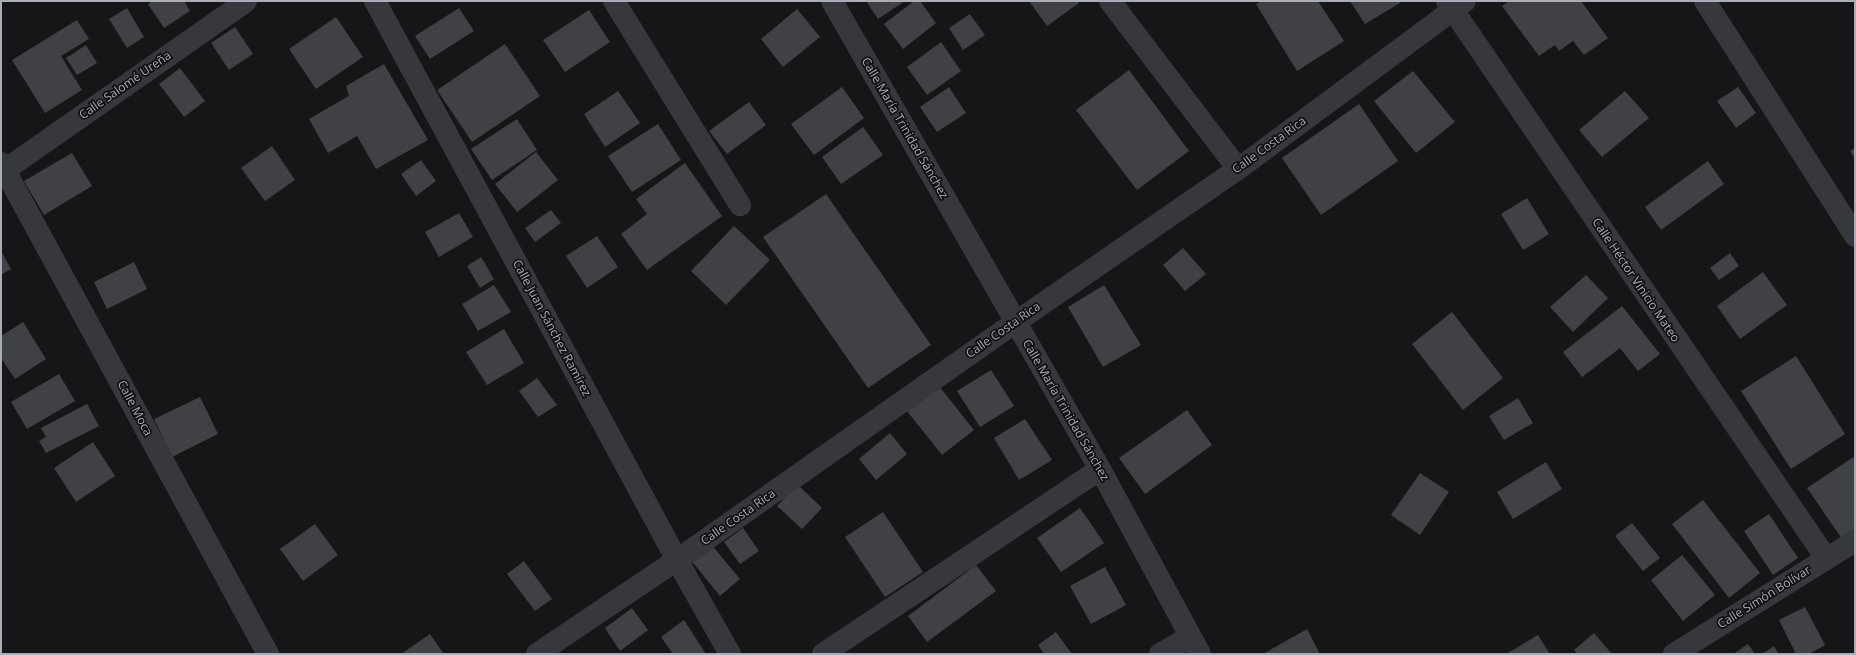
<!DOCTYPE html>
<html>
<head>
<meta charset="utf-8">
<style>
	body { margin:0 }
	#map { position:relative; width:1856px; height:655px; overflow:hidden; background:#161618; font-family:"Open Sans",sans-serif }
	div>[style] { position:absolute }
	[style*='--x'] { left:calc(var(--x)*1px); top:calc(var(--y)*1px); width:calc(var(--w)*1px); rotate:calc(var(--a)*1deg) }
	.building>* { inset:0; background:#404145 }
	.minor>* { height:22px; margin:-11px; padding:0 11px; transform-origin:11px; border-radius:11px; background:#37383d }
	span { translate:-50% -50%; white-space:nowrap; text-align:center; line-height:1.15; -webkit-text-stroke:3.5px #111113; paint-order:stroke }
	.street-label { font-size:12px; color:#a8adb8 }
	.frame { position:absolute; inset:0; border:2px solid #a8adb8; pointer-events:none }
</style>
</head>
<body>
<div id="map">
	<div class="building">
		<div style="clip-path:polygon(153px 1px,184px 1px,190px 11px,164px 28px,148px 4px)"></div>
		<div style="clip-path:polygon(866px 1px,905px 1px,878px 19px)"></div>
		<div style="clip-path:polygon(914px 1px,920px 1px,936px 23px,903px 49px,884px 24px)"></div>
		<div style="clip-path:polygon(1029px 1px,1078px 1px,1079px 3px,1047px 26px)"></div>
		<div style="clip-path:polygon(1261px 1px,1318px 1px,1344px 41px,1297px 71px,1256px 4px)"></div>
		<div style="clip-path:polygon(1350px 1px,1399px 1px,1400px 3px,1365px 24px)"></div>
		<div style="clip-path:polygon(1509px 1px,1581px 1px,1608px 38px,1584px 55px,1573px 41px,1559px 51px,1555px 45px,1539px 56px,1502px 6px)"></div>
		<div style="clip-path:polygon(127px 8px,144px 37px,127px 48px,109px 19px)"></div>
		<div style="clip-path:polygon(459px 8px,474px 31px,430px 59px,415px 36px)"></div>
		<div style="clip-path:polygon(797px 9px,820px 37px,783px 67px,761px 39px)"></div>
		<div style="clip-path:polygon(589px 10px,610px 42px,565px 72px,543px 40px)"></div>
		<div style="clip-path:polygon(970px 14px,985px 35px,963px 50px,949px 28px)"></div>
		<div style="clip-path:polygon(336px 17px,363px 57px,316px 89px,289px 49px)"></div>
		<div style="clip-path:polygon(77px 20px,89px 39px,61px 56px,82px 90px,45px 113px,12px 60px)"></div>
		<div style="clip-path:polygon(235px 27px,253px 54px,229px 70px,211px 43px)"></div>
		<div style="clip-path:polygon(941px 42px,961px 71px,927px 95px,907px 67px)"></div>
		<div style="clip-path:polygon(505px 44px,540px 96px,472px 142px,437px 90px)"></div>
		<div style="clip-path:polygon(86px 45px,97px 63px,77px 75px,66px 58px)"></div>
		<div style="clip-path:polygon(384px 64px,428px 140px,376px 169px,357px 136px,328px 153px,309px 119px,349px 96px,346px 86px)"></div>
		<div style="clip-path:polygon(180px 68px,205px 101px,184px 117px,159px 84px)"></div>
		<div style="clip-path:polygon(1129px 70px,1189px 151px,1137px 190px,1076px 110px)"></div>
		<div style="clip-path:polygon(1413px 71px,1455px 122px,1416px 153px,1374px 101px)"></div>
		<div style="clip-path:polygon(842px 87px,864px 118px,814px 155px,791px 124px)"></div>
		<div style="clip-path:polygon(949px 87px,966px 113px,937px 132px,920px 107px)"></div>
		<div style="clip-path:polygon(1738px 87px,1756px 113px,1736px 128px,1717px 101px)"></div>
		<div style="clip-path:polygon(618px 91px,640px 123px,605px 147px,584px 114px)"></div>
		<div style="clip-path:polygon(1625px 91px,1649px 118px,1602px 157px,1579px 130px)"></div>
		<div style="clip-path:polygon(749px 102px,766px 125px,727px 154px,709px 131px)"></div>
		<div style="clip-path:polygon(1359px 104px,1398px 161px,1321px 215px,1282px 158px)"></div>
		<div style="clip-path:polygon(517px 119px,537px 150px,492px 180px,471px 149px)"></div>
		<div style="clip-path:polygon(658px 124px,681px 160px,632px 192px,608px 156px)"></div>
		<div style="clip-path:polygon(863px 127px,883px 155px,841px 184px,822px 157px)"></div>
		<div style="clip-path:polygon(272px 146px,295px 180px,265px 201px,241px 168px)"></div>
		<div style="clip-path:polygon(1855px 148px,1855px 159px,1850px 151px)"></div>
		<div style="clip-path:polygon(536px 152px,558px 180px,517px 212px,495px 184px)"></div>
		<div style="clip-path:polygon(72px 153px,92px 186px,44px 215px,24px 181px)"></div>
		<div style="clip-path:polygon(421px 160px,436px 181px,416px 196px,401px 174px)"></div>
		<div style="clip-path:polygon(1708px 161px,1724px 184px,1661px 230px,1645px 207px)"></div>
		<div style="clip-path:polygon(685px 163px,722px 216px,647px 270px,621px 234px,647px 214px,636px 199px)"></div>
		<div style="clip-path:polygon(826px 194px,931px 345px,868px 388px,763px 237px)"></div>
		<div style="clip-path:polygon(1527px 198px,1549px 234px,1523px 250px,1501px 214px)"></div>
		<div style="clip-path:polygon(551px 210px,561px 223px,535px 242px,525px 228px)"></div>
		<div style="clip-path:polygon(459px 213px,473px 237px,439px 257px,425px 232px)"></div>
		<div style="clip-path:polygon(734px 226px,770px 260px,726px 305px,691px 271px)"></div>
		<div style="clip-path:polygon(597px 236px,618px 267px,587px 288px,566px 256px)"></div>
		<div style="clip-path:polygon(1183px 248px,1206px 274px,1185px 291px,1163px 265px)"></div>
		<div style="clip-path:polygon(1px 251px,11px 269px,1px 275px)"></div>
		<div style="clip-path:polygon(1730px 253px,1739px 266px,1719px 280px,1710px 268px)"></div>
		<div style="clip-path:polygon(481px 257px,494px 279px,480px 288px,467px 266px)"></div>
		<div style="clip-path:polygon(134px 262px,147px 289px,107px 309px,94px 282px)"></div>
		<div style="clip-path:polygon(1763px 272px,1787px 305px,1740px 339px,1717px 306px)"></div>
		<div style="clip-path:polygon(1586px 275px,1608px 298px,1573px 332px,1550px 307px)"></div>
		<div style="clip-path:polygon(494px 285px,511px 312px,478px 331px,462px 304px)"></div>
		<div style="clip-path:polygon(1104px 285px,1141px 345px,1103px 367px,1068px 307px)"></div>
		<div style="clip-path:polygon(1622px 306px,1660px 354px,1638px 371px,1620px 348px,1582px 377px,1563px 352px)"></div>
		<div style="clip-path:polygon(1452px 312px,1503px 378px,1463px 410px,1412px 344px)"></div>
		<div style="clip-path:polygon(23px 322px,46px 359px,15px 379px,1px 358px,1px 336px)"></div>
		<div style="clip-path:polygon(504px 329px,524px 363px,487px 385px,466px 352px)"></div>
		<div style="clip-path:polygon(1796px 356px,1845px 434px,1791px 469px,1741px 391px)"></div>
		<div style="clip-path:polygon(991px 370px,1014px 406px,980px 427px,957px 391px)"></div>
		<div style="clip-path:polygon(59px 374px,75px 401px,27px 429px,11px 402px)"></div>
		<div style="clip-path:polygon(537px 378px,557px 405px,538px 417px,519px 391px)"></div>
		<div style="clip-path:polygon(939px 386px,974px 430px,942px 455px,907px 411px)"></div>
		<div style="clip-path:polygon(200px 397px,218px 434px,172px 457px,154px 419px)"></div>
		<div style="clip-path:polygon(1518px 398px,1533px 423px,1504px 440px,1489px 416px)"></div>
		<div style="clip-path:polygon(87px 404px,99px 426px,46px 453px,39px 441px,46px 437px,41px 428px)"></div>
		<div style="clip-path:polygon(1187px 410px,1212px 445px,1145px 494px,1119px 458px)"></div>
		<div style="clip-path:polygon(1025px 419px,1052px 460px,1019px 480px,994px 438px)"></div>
		<div style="clip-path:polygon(890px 433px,907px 454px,876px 480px,859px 459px)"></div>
		<div style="clip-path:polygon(93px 442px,115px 476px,76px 502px,54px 468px)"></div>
		<div style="clip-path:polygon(1855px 456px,1855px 530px,1842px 539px,1807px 488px)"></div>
		<div style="clip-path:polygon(1546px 462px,1562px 489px,1513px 519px,1497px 492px)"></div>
		<div style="clip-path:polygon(1420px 473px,1449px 492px,1420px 535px,1391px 515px)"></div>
		<div style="clip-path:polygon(797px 484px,822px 508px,802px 529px,777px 506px)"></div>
		<div style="clip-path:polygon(1703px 500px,1760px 573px,1729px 598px,1672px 524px)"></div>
		<div style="clip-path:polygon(1080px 508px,1104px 543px,1061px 572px,1037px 538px)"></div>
		<div style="clip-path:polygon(883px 512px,923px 572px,885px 597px,845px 537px)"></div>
		<div style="clip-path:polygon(1769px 514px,1798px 558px,1773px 575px,1744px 531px)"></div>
		<div style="clip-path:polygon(1632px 523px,1660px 558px,1643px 571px,1615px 536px)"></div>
		<div style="clip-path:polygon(315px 524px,338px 555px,303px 581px,280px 549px)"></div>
		<div style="clip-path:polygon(743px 528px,759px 551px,740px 564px,724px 542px)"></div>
		<div style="clip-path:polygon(710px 543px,740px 579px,720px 596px,690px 559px)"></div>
		<div style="clip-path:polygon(1682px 555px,1715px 595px,1683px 621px,1651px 580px)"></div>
		<div style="clip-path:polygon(524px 561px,552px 599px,535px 611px,507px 574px)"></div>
		<div style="clip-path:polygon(976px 565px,996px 591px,927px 642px,908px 616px)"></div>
		<div style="clip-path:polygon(1105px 567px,1126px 605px,1091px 624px,1070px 586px)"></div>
		<div style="clip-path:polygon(1805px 607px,1825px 645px,1809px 654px,1796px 654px,1779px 620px)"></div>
		<div style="clip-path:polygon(632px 608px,648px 630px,620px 651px,605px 628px)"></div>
		<div style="clip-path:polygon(684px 620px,706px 654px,673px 654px,661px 637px)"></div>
		<div style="clip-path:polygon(1307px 629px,1320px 654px,1263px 654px)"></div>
		<div style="clip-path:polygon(1056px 632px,1072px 654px,1044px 654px,1038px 645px)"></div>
		<div style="clip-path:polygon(1594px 633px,1612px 654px,1577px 654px,1574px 650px)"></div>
		<div style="clip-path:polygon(430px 634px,444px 654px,401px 654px)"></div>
		<div style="clip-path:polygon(1538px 635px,1550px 654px,1506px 654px)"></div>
		<div style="clip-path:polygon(1748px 644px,1755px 654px,1736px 654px,1735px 653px)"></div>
		<div style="clip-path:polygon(1774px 646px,1779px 654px,1762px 654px)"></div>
	</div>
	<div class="minor">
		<div style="--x:375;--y:1;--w:635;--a:61.62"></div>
		<div style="--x:677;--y:560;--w:108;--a:60.6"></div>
		<div style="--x:614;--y:1;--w:240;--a:58.3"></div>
		<div style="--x:832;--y:1;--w:539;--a:60.2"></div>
		<div style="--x:1100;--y:469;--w:210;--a:61.6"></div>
		<div style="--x:1110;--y:1;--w:211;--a:52.7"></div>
		<div style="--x:1447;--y:1;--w:674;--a:55.77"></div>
		<div style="--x:1705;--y:1;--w:279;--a:57.4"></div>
		<div style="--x:1;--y:163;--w:559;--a:61.46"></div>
		<div style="--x:5;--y:170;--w:294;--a:-35"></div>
		<div style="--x:537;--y:654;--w:169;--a:-33.9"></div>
		<div style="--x:677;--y:560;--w:414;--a:-35.1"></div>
		<div style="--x:1016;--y:322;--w:270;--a:-34.6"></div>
		<div style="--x:1238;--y:169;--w:282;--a:-36.5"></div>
		<div style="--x:823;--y:654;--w:333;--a:-33.7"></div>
		<div style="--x:1160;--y:654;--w:34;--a:-30"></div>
		<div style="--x:1674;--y:654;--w:213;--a:-32"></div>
	</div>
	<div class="street-label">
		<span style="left:125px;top:85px;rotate:-35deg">Calle Salomé Ureña</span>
		<span style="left:905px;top:128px;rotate:60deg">Calle María Trinidad Sánchez</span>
		<span style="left:1269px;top:145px;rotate:-36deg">Calle Costa Rica</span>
		<span style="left:1636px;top:280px;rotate:56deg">Calle Héctor Vinicio Mateo</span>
		<span style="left:552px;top:328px;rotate:62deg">Calle Juan Sánchez Ramírez</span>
		<span style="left:1003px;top:330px;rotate:-35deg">Calle Costa Rica</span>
		<span style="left:135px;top:408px;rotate:62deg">Calle Moca</span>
		<span style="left:1066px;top:410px;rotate:60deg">Calle María Trinidad Sánchez</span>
		<span style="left:738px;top:517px;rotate:-35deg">Calle Costa Rica</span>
		<span style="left:1764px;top:597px;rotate:-32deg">Calle Simón Bolívar</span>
	</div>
	<div class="frame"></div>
</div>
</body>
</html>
